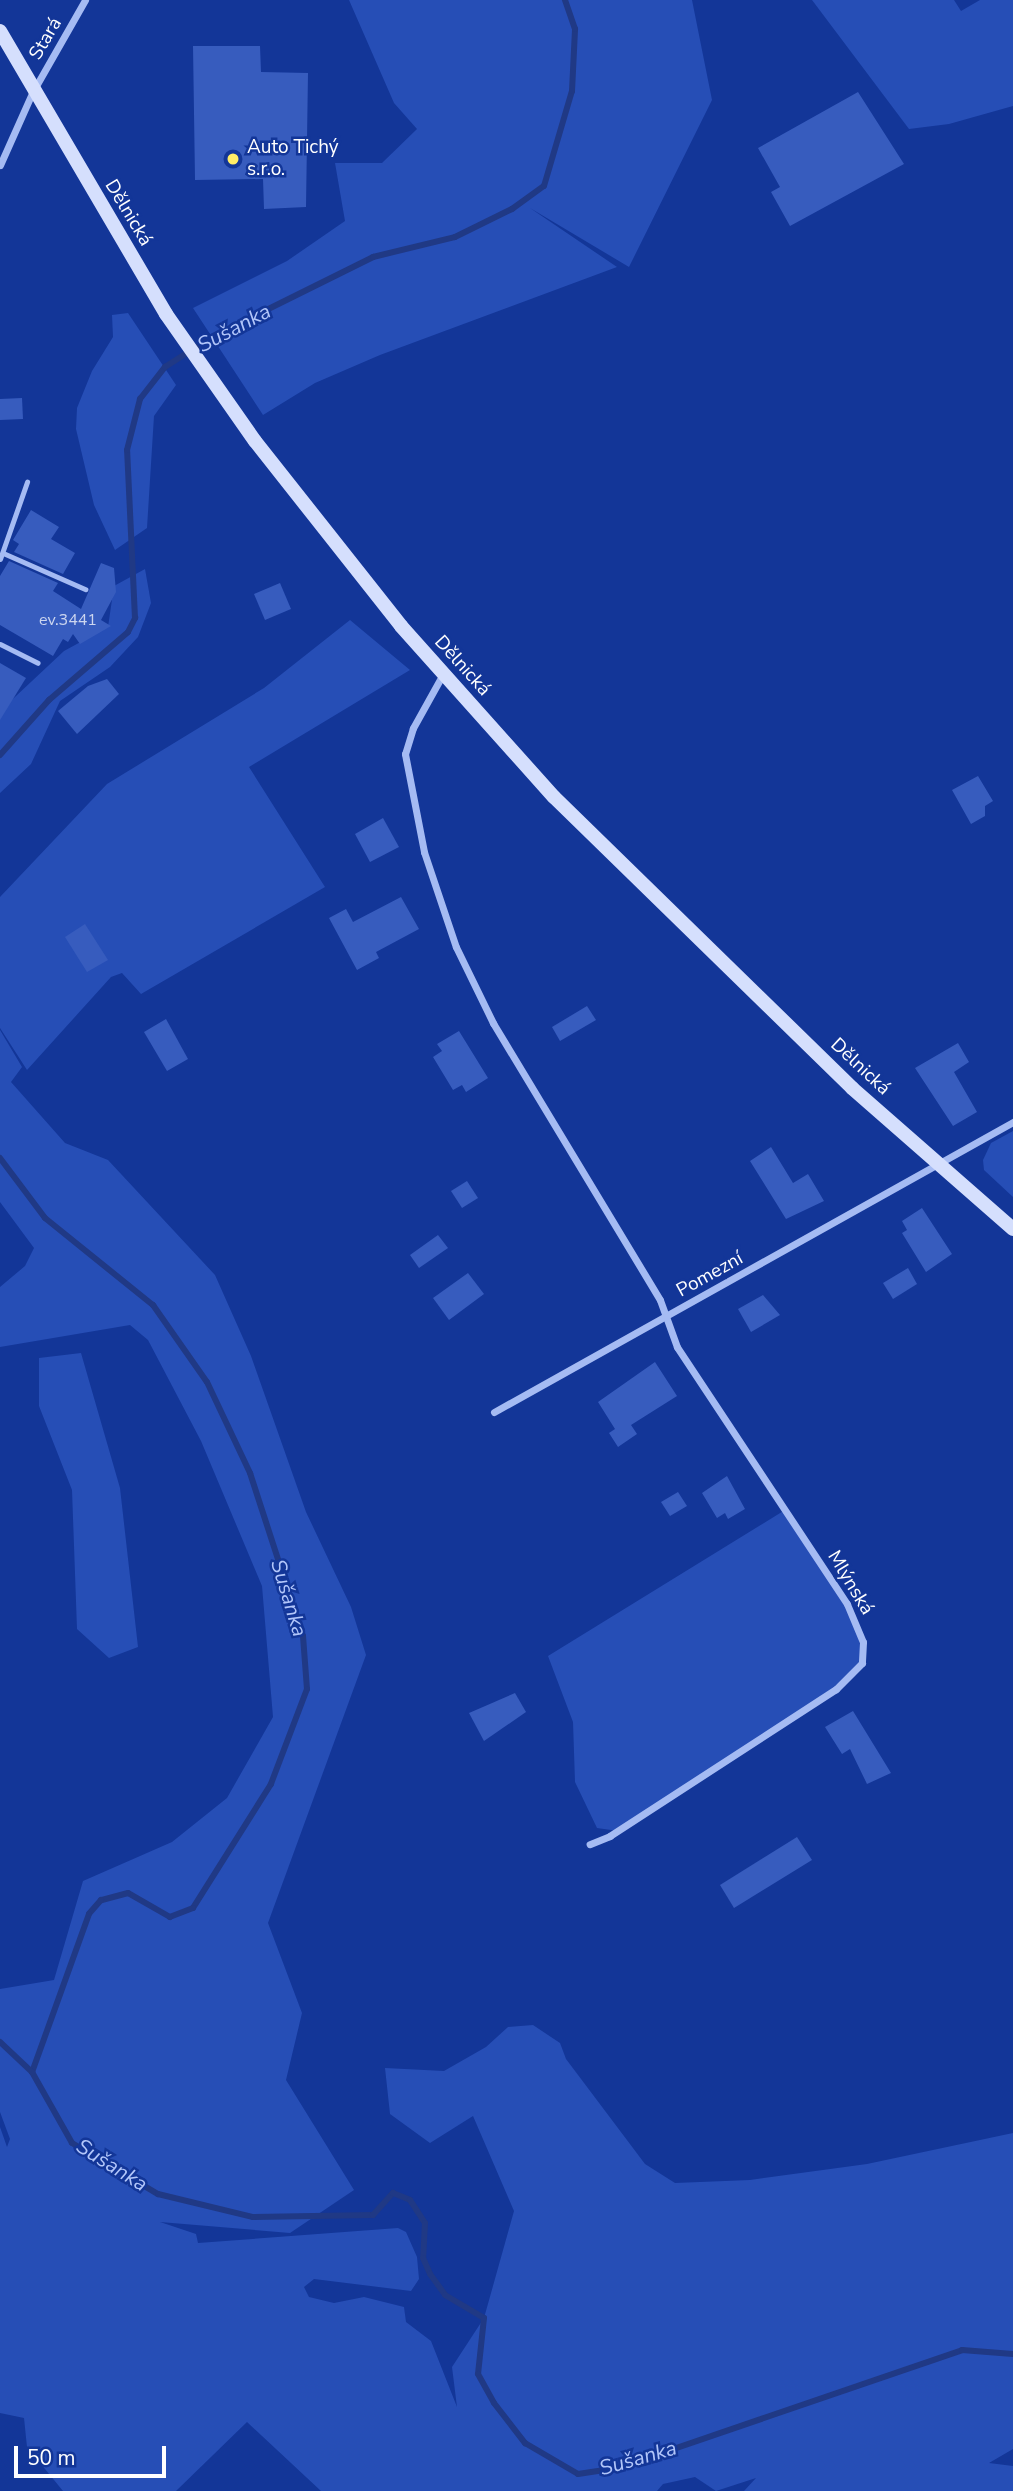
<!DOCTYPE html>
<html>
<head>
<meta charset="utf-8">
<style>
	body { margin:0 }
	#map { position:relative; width:1013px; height:2491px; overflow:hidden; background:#133698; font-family:"Nunito Sans",sans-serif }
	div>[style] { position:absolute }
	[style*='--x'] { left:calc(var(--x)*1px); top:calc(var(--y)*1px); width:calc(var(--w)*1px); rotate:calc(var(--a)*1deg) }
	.green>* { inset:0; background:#264eb6 }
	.stream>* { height:6px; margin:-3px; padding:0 3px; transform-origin:3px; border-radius:3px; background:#203985 }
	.building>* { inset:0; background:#375cbe }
	.service>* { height:5px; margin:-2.5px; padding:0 2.5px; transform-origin:2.5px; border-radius:2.5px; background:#a5bbf3 }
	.minor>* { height:7px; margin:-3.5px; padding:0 3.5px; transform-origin:3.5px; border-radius:3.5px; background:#a5bbf3 }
	.secondary>* { height:14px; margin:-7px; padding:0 7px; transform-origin:7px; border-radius:7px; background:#d5dffd }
	.dots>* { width:19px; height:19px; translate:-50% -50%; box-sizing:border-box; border:4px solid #133698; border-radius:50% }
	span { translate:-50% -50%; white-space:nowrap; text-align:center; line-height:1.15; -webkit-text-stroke:5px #133698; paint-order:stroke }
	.number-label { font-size:16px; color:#cdd6ef }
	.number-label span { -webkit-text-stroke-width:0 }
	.street-label { font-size:19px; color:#fff }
	.poi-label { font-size:19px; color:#fff }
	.left { translate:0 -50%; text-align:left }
	.water-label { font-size:21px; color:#b2c6fa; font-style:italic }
	.scale { position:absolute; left:14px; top:2446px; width:152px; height:32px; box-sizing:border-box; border:4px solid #fff; border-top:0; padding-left:9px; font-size:21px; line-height:24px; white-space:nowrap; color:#fff; -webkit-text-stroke:5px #133698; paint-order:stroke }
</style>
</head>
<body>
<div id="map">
	<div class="green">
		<div style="clip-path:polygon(349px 0,692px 0,712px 100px,629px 267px,530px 208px,617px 267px,380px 355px,315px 383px,263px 415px,193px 308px,287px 261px,345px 221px,335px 163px,382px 163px,417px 129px,394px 103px)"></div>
		<div style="clip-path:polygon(812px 0,954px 0,961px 11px,980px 0,1013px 0,1013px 106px,949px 124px,909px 129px)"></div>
		<div style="clip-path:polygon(128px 313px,176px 385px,154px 416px,147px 528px,115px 550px,94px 505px,76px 429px,77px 408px,92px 371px,113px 337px,112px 315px)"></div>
		<div style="clip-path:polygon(145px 569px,151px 603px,138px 637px,110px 667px,60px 701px,31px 764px,0 793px,0 711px,64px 651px,108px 627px,114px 586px)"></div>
		<div style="clip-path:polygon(350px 620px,410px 670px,249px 767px,325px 887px,141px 994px,122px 973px,111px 977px,27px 1070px,0 1028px,0 897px,107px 784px,264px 688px)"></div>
		<div style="clip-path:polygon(0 1030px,22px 1067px,11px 1082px,65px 1143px,108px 1160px,215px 1275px,251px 1356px,306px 1512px,351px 1607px,366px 1655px,268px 1923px,302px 2013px,286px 2080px,354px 2190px,290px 2233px,160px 2222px,196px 2234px,198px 2243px,398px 2228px,406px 2232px,417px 2257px,419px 2279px,411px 2291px,314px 2279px,304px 2287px,309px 2297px,334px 2303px,364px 2297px,404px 2307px,406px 2322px,431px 2341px,457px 2407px,452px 2367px,484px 2318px,514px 2211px,473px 2116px,430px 2143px,390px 2114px,385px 2068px,444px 2071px,486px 2047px,508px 2027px,533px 2025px,560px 2043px,566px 2059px,645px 2164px,675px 2183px,750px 2180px,867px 2164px,1013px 2133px,1013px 2449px,989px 2463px,1013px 2466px,1013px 2491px,744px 2491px,756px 2478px,716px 2491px,695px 2477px,663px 2484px,657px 2491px,321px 2491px,247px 2422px,176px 2491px,63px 2491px,27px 2447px,24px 2418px,0 2413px,0 2127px,7px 2147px,10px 2139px,0 2112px,0 1989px,54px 1980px,83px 1881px,172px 1842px,227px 1798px,273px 1717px,262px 1586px,201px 1441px,148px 1340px,130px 1325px,0 1347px,0 1287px,25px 1266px,34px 1248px,0 1202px)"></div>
		<div style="clip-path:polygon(1013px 1131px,1013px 1197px,984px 1170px,983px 1160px,991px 1143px)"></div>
		<div style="clip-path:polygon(81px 1353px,120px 1488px,138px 1647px,109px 1658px,77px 1629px,72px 1490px,39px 1406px,39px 1358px)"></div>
		<div style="clip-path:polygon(785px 1510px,858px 1627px,862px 1663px,851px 1677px,618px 1831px,597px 1828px,575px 1782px,573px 1722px,548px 1656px)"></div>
	</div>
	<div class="stream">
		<div style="--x:0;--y:755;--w:74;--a:-48.3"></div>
		<div style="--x:49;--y:700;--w:104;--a:-40.7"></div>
		<div style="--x:128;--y:632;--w:16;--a:-63"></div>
		<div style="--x:135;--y:618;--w:168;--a:-92.7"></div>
		<div style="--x:127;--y:450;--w:53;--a:-75.7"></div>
		<div style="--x:140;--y:399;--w:41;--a:-52"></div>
		<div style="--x:165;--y:367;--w:56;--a:-32.6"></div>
		<div style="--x:212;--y:337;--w:180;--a:-26.4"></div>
		<div style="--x:373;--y:257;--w:84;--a:-13.7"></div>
		<div style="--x:455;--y:237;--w:64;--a:-26.2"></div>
		<div style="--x:512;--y:209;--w:39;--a:-36"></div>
		<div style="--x:544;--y:186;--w:99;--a:-73.6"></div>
		<div style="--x:572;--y:91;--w:62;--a:-87.2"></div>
		<div style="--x:575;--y:29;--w:31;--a:-109"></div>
		<div style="--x:0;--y:1158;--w:75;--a:53.1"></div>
		<div style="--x:45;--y:1218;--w:139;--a:38.9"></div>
		<div style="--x:153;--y:1305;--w:94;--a:55"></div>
		<div style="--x:207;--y:1382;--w:101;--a:64.7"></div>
		<div style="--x:250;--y:1473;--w:171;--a:72"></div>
		<div style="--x:303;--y:1636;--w:53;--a:85.7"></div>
		<div style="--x:307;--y:1689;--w:102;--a:110.8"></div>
		<div style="--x:271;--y:1784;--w:146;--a:122.2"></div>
		<div style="--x:193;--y:1908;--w:25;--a:159"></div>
		<div style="--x:170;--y:1917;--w:48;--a:-150.3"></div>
		<div style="--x:128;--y:1893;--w:28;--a:165"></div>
		<div style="--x:101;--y:1900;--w:18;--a:131"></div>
		<div style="--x:89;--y:1914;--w:168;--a:109.8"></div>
		<div style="--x:32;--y:2072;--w:81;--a:60.6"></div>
		<div style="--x:72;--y:2143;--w:100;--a:30.7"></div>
		<div style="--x:158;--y:2194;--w:98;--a:13.6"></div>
		<div style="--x:253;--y:2217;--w:120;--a:-1"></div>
		<div style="--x:373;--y:2215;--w:30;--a:-48"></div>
		<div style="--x:393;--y:2193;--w:18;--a:22"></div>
		<div style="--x:410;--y:2200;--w:27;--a:57"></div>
		<div style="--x:425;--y:2223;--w:35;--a:93"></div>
		<div style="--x:423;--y:2258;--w:17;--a:66"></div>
		<div style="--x:430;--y:2274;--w:26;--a:54"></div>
		<div style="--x:445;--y:2295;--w:45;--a:30.5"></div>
		<div style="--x:484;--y:2318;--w:56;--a:96.1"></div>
		<div style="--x:478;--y:2374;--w:33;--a:61"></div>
		<div style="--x:494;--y:2403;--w:51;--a:52.2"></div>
		<div style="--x:525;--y:2443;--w:61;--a:30.3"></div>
		<div style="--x:578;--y:2474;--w:40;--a:-8.5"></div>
		<div style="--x:618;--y:2468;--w:364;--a:-18.9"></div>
		<div style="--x:962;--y:2350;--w:51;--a:4.5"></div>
		<div style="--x:0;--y:2042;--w:44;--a:43.2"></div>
	</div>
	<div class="building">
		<div style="clip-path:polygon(193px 46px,260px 46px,261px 72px,308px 73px,306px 207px,264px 209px,263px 179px,195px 180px)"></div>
		<div style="clip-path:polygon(858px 92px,904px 164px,790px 226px,771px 192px,780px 187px,758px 148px)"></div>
		<div style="clip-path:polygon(22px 398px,23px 419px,0 420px,0 399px)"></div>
		<div style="clip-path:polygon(31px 510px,59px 527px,51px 539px,75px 553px,63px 574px,14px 552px,19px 544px,13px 540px)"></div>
		<div style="clip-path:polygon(9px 561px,58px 583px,53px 591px,81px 609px,101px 563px,114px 568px,116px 592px,101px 620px,111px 626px,80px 644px,73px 634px,68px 642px,63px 639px,53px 656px,0 625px,0 576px)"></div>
		<div style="clip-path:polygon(280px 583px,291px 609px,265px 620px,254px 594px)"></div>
		<div style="clip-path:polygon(0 663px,26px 678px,0 720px)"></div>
		<div style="clip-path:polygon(107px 679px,119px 694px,77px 734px,58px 711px,88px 686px)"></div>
		<div style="clip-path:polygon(978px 776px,993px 801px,985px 806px,985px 816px,971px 824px,952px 790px)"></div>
		<div style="clip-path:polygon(383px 818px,399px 847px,370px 862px,355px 834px)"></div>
		<div style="clip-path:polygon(401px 897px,419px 929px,376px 952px,379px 958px,357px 970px,329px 918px,346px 909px,353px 922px)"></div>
		<div style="clip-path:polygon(85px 924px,108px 960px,87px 972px,65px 937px)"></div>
		<div style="clip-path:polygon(587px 1006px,596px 1020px,560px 1041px,552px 1027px)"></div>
		<div style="clip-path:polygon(166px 1019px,188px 1059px,167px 1071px,144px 1032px)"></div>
		<div style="clip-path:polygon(459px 1031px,488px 1078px,466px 1092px,462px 1085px,453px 1090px,433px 1057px,442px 1051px,437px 1044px)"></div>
		<div style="clip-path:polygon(958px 1043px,969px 1062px,954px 1072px,977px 1112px,953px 1126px,915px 1068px)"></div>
		<div style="clip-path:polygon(771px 1147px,793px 1183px,808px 1174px,824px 1201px,786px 1219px,750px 1161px)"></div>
		<div style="clip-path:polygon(467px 1181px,478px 1198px,462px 1208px,451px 1191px)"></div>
		<div style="clip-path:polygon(922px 1208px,952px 1254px,926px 1272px,902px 1233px,907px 1230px,902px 1221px)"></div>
		<div style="clip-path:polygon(438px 1235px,448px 1248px,419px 1268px,410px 1255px)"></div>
		<div style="clip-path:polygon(908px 1268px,917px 1284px,893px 1299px,883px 1283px)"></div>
		<div style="clip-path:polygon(468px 1273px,484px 1294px,449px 1320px,433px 1298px)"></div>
		<div style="clip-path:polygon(763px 1295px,780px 1315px,751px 1332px,738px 1309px)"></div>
		<div style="clip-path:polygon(655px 1362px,677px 1396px,631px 1425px,637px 1434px,618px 1447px,609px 1433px,615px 1429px,598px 1402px)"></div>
		<div style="clip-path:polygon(727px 1476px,745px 1509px,728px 1519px,725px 1513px,717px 1518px,702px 1493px)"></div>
		<div style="clip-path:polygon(678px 1492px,687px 1506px,670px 1516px,661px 1502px)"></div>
		<div style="clip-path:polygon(515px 1693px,526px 1712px,484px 1741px,469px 1713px)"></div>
		<div style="clip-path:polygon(853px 1711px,891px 1773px,867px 1784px,850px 1749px,842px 1754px,825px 1727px)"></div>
		<div style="clip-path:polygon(797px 1837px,812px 1860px,734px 1908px,720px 1885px)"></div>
	</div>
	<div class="service">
		<div style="--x:3;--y:553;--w:90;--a:23.7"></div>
		<div style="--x:0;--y:559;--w:82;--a:-70.7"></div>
		<div style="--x:0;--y:644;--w:42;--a:26.6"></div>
	</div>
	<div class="minor">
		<div style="--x:0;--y:165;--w:79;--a:-66"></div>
		<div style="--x:32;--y:93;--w:107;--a:-60.3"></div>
		<div style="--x:443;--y:674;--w:62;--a:119.1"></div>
		<div style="--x:413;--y:728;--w:27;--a:107"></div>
		<div style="--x:405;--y:754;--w:100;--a:79"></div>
		<div style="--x:424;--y:852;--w:100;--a:71.4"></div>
		<div style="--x:456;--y:947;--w:85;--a:64"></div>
		<div style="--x:493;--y:1023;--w:323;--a:58.9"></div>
		<div style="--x:660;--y:1300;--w:50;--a:70.1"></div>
		<div style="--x:677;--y:1347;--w:308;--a:56.5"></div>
		<div style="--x:847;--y:1604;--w:41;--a:67.2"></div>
		<div style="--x:863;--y:1642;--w:21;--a:93"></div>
		<div style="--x:862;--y:1663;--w:37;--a:135"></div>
		<div style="--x:836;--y:1689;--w:270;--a:147"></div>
		<div style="--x:610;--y:1836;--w:22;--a:158"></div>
		<div style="--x:494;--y:1412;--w:595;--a:-29.2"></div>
	</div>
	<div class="secondary">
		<div style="--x:0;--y:31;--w:328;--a:59.6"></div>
		<div style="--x:166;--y:314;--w:155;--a:55"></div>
		<div style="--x:255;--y:441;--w:236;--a:51.7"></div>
		<div style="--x:401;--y:626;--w:229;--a:48.2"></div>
		<div style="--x:554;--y:797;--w:417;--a:44.3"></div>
		<div style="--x:852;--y:1088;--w:214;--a:41.2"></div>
	</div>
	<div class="dots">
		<div style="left:233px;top:159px;background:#ffed67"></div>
	</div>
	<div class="number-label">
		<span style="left:68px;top:620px">ev.3441</span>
	</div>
	<div class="street-label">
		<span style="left:46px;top:39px;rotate:-60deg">Stará</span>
		<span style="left:128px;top:213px;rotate:59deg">Dělnická</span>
		<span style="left:462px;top:666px;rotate:48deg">Dělnická</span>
		<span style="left:860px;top:1067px;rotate:43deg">Dělnická</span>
		<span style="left:710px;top:1275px;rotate:-29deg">Pomezní</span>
		<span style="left:850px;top:1583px;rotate:59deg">Mlýnská</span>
	</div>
	<div class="poi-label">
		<span class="left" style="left:247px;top:159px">Auto Tichý<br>s.r.o.</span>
	</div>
	<div class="water-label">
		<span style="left:234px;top:328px;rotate:-28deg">Sušanka</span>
		<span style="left:289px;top:1598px;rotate:73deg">Sušanka</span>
		<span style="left:112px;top:2165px;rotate:32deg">Sušanka</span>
		<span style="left:638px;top:2458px;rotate:-16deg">Sušanka</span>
	</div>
	<div class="scale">50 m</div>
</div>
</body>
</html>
